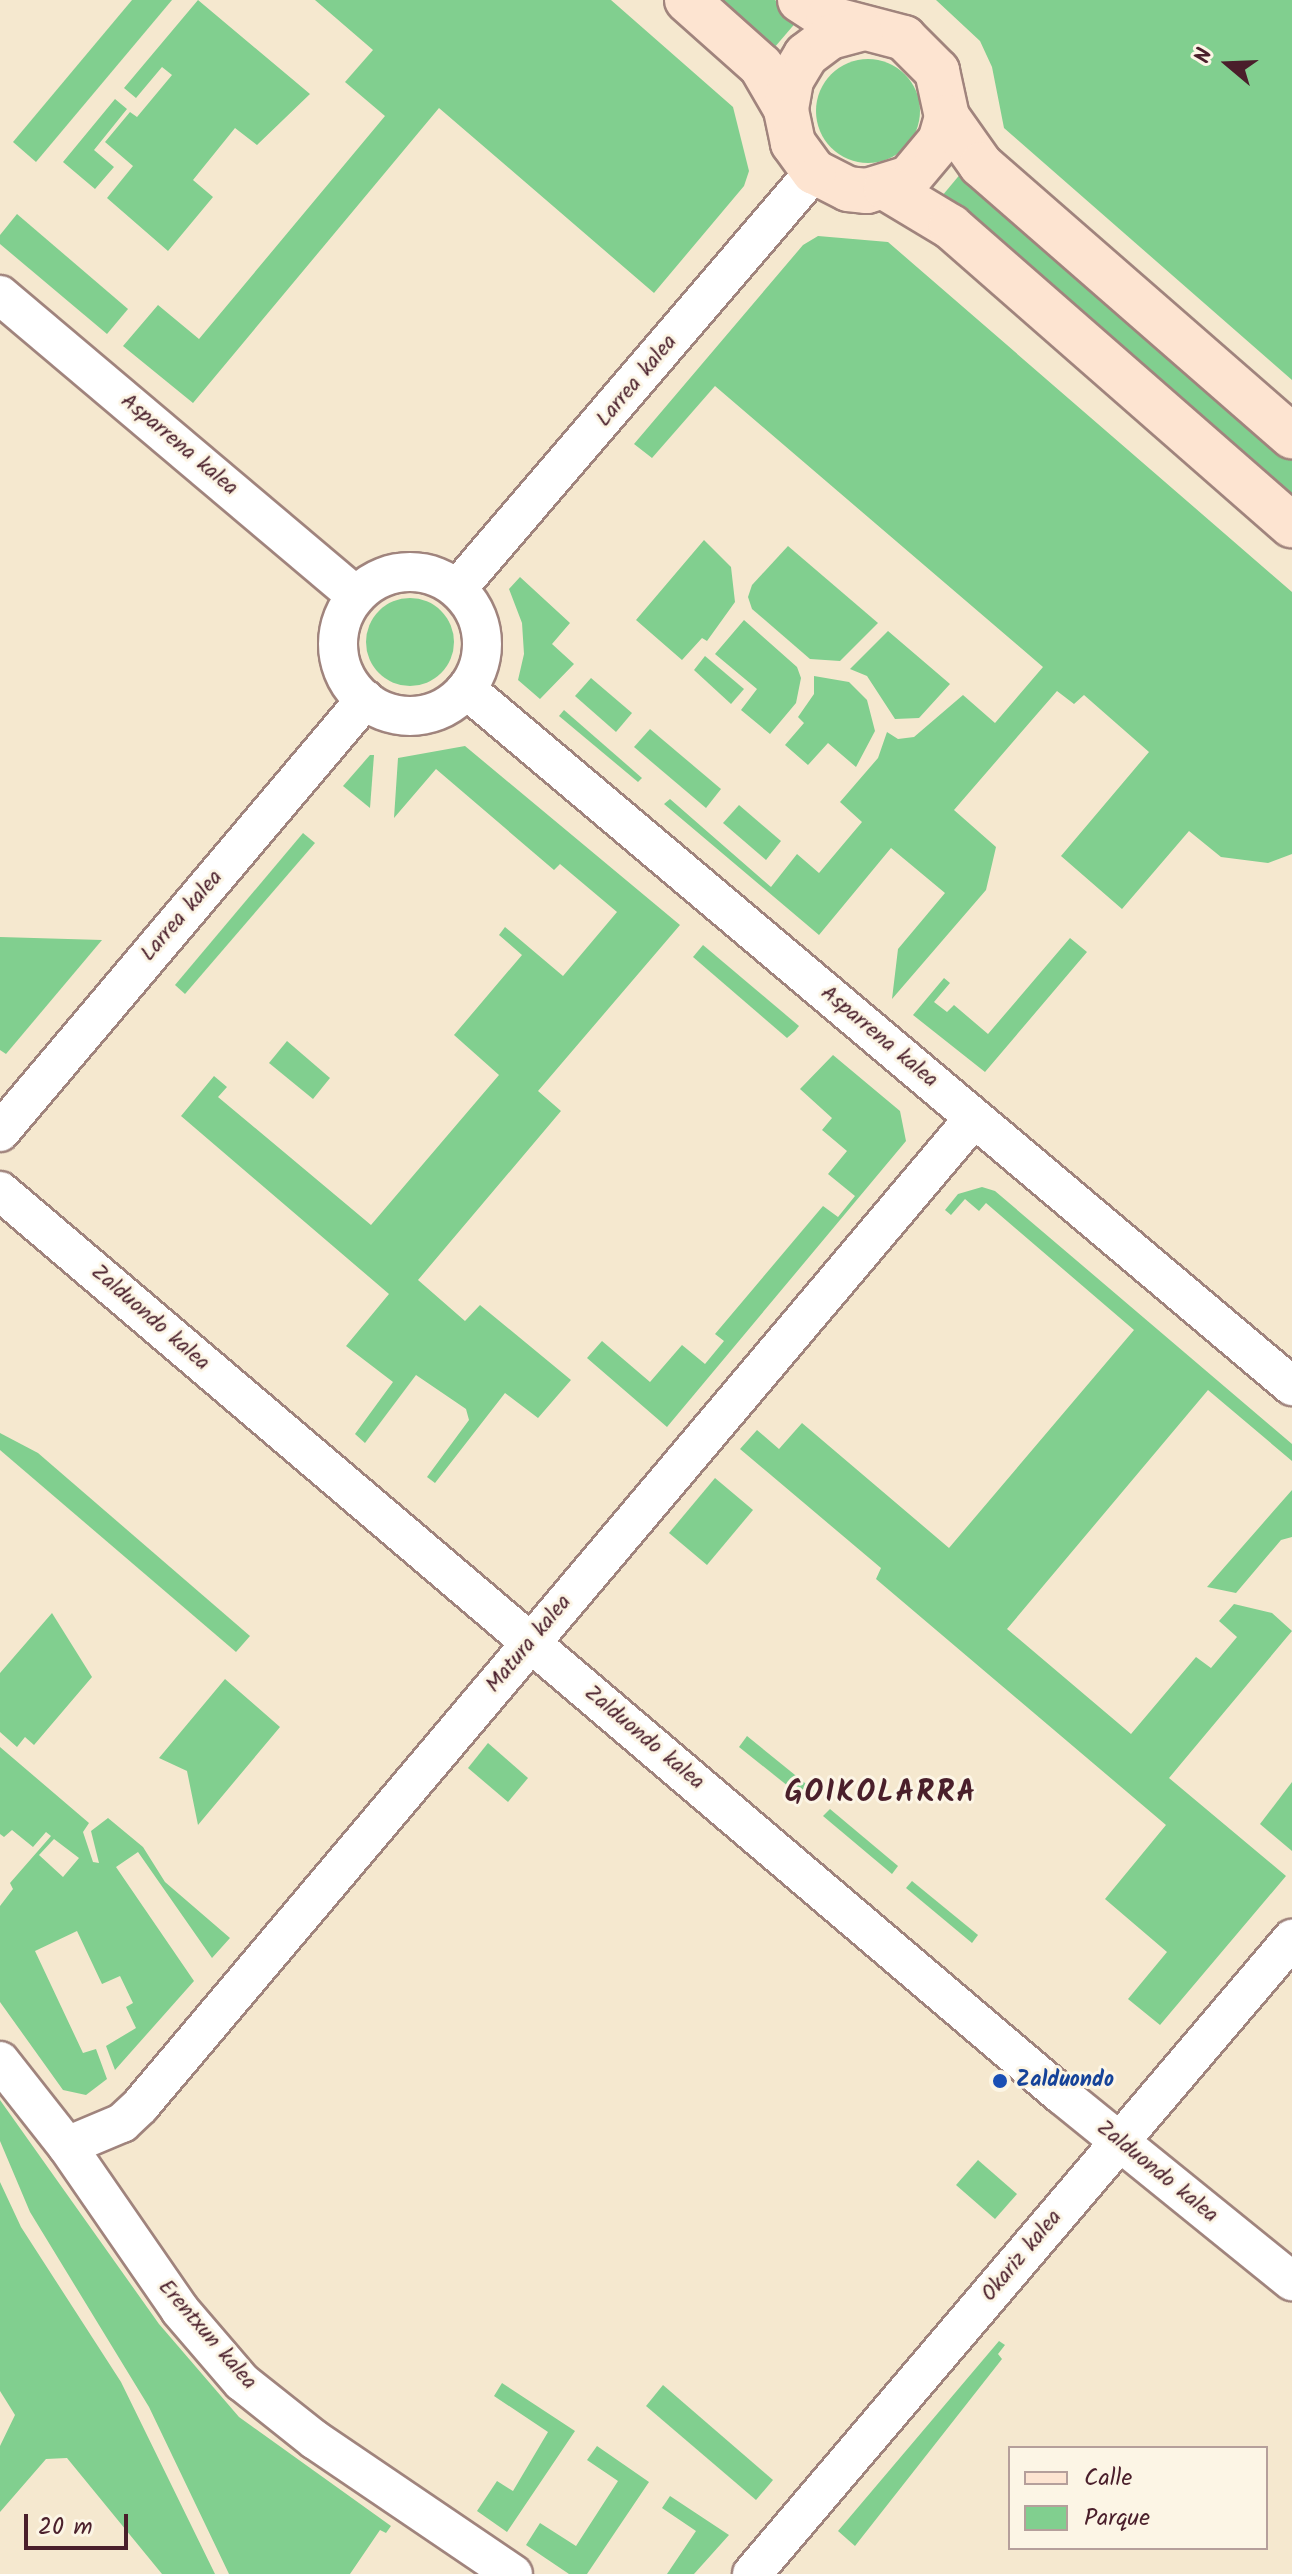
<!DOCTYPE html>
<html>
<head>
<meta charset="utf-8">
<style>
	body { margin:0 }
	#map { position:relative; width:1292px; height:2574px; overflow:hidden; background:#f5e8cf; font-family:Kalam,sans-serif }
	div>[style] { position:absolute }
	[style*='--x'] { left:calc(var(--x)*1px); top:calc(var(--y)*1px); width:calc(var(--w)*1px); rotate:calc(var(--a)*1deg) }
	.green>* { inset:0; background:#81cf8f }
	.round { border-radius:50% }
	.roads { filter:drop-shadow(2px 0 #a0847d) drop-shadow(-2px 0 #a0847d) drop-shadow(0 2px #a0847d) drop-shadow(0 -2px #a0847d) }
	.minor>* { height:38px; margin:-19px; padding:0 19px; transform-origin:19px; border-radius:19px; background:#fff }
	.minor>.ring { margin:-19px; padding:0; box-sizing:content-box; background:none; border:38px solid #fff; border-radius:50% }
	.secondary>* { height:44px; margin:-22px; padding:0 22px; transform-origin:22px; border-radius:22px; background:#fde4d1 }
	.dots>* { width:22px; height:22px; translate:-50% -50%; box-sizing:border-box; border:4px solid #fcf5e5; border-radius:50% }
	span { translate:-50% -50%; white-space:nowrap; text-align:center; line-height:1.15; -webkit-text-stroke:6px #fcf5e5; paint-order:stroke }
	.street-label { font-size:22px; color:#4a1f2b }
	.transit-label { font-size:22px; color:#164399; font-weight:700 }
	.left { translate:0 -50%; text-align:left }
	.district-label { font-size:30px; color:#4a1f2b; font-weight:700; letter-spacing:2px }
	.legend { position:absolute; left:1008px; top:2446px; width:260px; height:104px; box-sizing:border-box; background:#fcf5e5; border:2px solid #b59f9b; margin:0; padding:10px 14px; list-style:none; font-size:24px; color:#4a1f2b }
	.legend li { display:flex; align-items:center; gap:16px; height:40px }
	.legend b { width:40px; border:2px solid #b59f9b }
	.north { position:absolute; left:1188px; top:24px; width:80px; height:80px; -webkit-text-stroke:6px #fcf5e5; paint-order:stroke; rotate:289deg; font-size:22px; font-weight:700; line-height:32px; text-align:center; color:#4a1f2b }
	.north::after { content:''; display:block; margin:auto; width:28px; height:36px; background:#4a1f2b; clip-path:polygon(50% 0,100% 100%,50% 72%,0 100%) }
	.scale { position:absolute; left:24px; top:2514px; width:104px; height:36px; box-sizing:border-box; border:4px solid #4a1f2b; border-top:0; padding-left:10px; font-size:24px; line-height:28px; white-space:nowrap; color:#4a1f2b; -webkit-text-stroke:6px #fcf5e5; paint-order:stroke }
</style>
</head>
<body>
<div id="map">
	<div class="green">
		<div style="clip-path:polygon(132px 0,172px 0,36px 162px,13px 142px)"></div>
		<div style="clip-path:polygon(198px 0,310px 94px,257px 145px,235px 128px,193px 180px,213px 197px,168px 251px,107px 198px,133px 166px,105px 142px,130px 112px,137px 117px,172px 75px,162px 67px,136px 98px,124px 88px)"></div>
		<div style="clip-path:polygon(315px 0,611px 0,733px 107px,749px 171px,744px 186px,654px 293px,439px 108px,193px 403px,123px 346px,158px 305px,199px 339px,385px 116px,345px 82px,373px 50px)"></div>
		<div style="clip-path:polygon(704px 0,775px 0,798px 20px,768px 55px)"></div>
		<div style="clip-path:polygon(936px 0,1292px 0,1292px 380px,1004px 128px,992px 67px,980px 41px)"></div>
		<div class="round" style="left:816px;top:59px;width:104px;height:104px"></div>
		<div style="clip-path:polygon(115px 99px,127px 109px,94px 150px,114px 167px,95px 189px,63px 162px)"></div>
		<div style="clip-path:polygon(967px 166px,1292px 450px,1292px 512px,937px 202px)"></div>
		<div style="clip-path:polygon(17px 214px,128px 309px,107px 334px,0 244px,0 235px)"></div>
		<div style="clip-path:polygon(818px 236px,888px 242px,1292px 592px,1292px 854px,1268px 863px,1221px 857px,1189px 831px,1122px 909px,1061px 856px,1149px 752px,1084px 695px,1074px 704px,1057px 691px,954px 810px,996px 847px,986px 890px,892px 999px,898px 949px,945px 893px,891px 848px,819px 935px,664px 804px,670px 799px,771px 887px,797px 854px,819px 873px,862px 822px,840px 802px,878px 758px,887px 732px,898px 739px,914px 737px,963px 695px,995px 723px,1043px 667px,715px 386px,652px 458px,634px 444px,803px 245px)"></div>
		<div style="clip-path:polygon(704px 540px,731px 567px,735px 602px,707px 641px,702px 638px,682px 660px,636px 620px)"></div>
		<div style="clip-path:polygon(788px 546px,878px 623px,840px 661px,810px 659px,752px 609px,748px 597px,752px 585px)"></div>
		<div style="clip-path:polygon(520px 577px,570px 623px,552px 644px,574px 664px,540px 699px,518px 680px,524px 654px,522px 623px,509px 589px)"></div>
		<div class="round" style="left:366px;top:598px;width:88px;height:88px"></div>
		<div style="clip-path:polygon(744px 620px,797px 667px,801px 678px,796px 703px,770px 734px,741px 710px,757px 689px,715px 654px)"></div>
		<div style="clip-path:polygon(888px 631px,950px 684px,919px 718px,895px 719px,867px 676px,850px 669px)"></div>
		<div style="clip-path:polygon(705px 656px,744px 689px,731px 704px,694px 670px)"></div>
		<div style="clip-path:polygon(814px 676px,849px 682px,867px 700px,875px 731px,856px 767px,828px 743px,808px 765px,785px 745px,804px 723px,798px 717px,814px 694px)"></div>
		<div style="clip-path:polygon(591px 678px,632px 713px,616px 732px,575px 696px)"></div>
		<div style="clip-path:polygon(564px 710px,642px 778px,638px 782px,559px 716px)"></div>
		<div style="clip-path:polygon(650px 729px,721px 789px,706px 808px,634px 747px)"></div>
		<div style="clip-path:polygon(465px 746px,680px 925px,538px 1091px,561px 1111px,418px 1280px,465px 1321px,480px 1305px,571px 1380px,538px 1418px,505px 1393px,435px 1483px,427px 1477px,469px 1420px,466px 1409px,416px 1375px,365px 1443px,355px 1434px,393px 1382px,346px 1346px,389px 1294px,181px 1116px,214px 1076px,227px 1087px,218px 1097px,371px 1225px,499px 1075px,454px 1035px,522px 955px,499px 935px,505px 927px,563px 976px,617px 912px,560px 864px,554px 870px,436px 769px,394px 818px,398px 758px)"></div>
		<div style="clip-path:polygon(370px 755px,374px 755px,370px 808px,343px 786px)"></div>
		<div style="clip-path:polygon(739px 805px,781px 841px,766px 860px,723px 823px)"></div>
		<div style="clip-path:polygon(303px 833px,315px 843px,185px 994px,175px 985px)"></div>
		<div style="clip-path:polygon(0 937px,102px 940px,6px 1054px,0 1050px)"></div>
		<div style="clip-path:polygon(1070px 938px,1087px 952px,985px 1072px,913px 1015px,944px 978px,950px 983px,934px 1002px,947px 1012px,954px 1005px,988px 1034px)"></div>
		<div style="clip-path:polygon(703px 945px,799px 1026px,795px 1031px,787px 1038px,693px 957px)"></div>
		<div style="clip-path:polygon(287px 1041px,330px 1078px,313px 1099px,269px 1063px)"></div>
		<div style="clip-path:polygon(833px 1055px,900px 1111px,906px 1141px,667px 1427px,587px 1358px,602px 1341px,650px 1382px,682px 1345px,705px 1364px,724px 1341px,715px 1334px,823px 1206px,838px 1217px,855px 1196px,828px 1174px,847px 1151px,822px 1130px,832px 1118px,800px 1089px)"></div>
		<div style="clip-path:polygon(982px 1187px,995px 1191px,1292px 1444px,1292px 1461px,1208px 1390px,1007px 1629px,1131px 1734px,1196px 1657px,1211px 1668px,1237px 1637px,1219px 1621px,1234px 1604px,1272px 1613px,1292px 1631px,1169px 1778px,1286px 1876px,1160px 2025px,1128px 1999px,1167px 1952px,1105px 1899px,1166px 1825px,876px 1579px,881px 1568px,740px 1449px,757px 1430px,779px 1449px,802px 1423px,949px 1548px,1134px 1330px,986px 1203px,979px 1211px,965px 1199px,951px 1215px,945px 1210px,958px 1194px)"></div>
		<div style="clip-path:polygon(0 1433px,38px 1453px,250px 1636px,236px 1652px,0 1450px)"></div>
		<div style="clip-path:polygon(715px 1478px,753px 1510px,707px 1565px,669px 1533px)"></div>
		<div style="clip-path:polygon(1292px 1490px,1292px 1537px,1281px 1540px,1236px 1593px,1207px 1587px)"></div>
		<div style="clip-path:polygon(52px 1613px,92px 1677px,34px 1745px,25px 1737px,17px 1747px,0 1732px,0 1673px)"></div>
		<div style="clip-path:polygon(225px 1679px,280px 1727px,198px 1825px,187px 1771px,159px 1758px)"></div>
		<div style="clip-path:polygon(747px 1736px,816px 1792px,808px 1802px,739px 1747px)"></div>
		<div style="clip-path:polygon(488px 1743px,528px 1778px,508px 1802px,468px 1768px)"></div>
		<div style="clip-path:polygon(evenodd,0 1747px,89px 1823px,83px 1832px,93px 1862px,99px 1863px,91px 1831px,108px 1818px,143px 1847px,165px 1882px,230px 1938px,212px 1958px,138px 1852px,116px 1867px,194px 1981px,115px 2070px,106px 2046px,136px 2028px,126px 2007px,133px 2003px,120px 1976px,102px 1984px,77px 1931px,35px 1951px,83px 2053px,96px 2049px,107px 2079px,86px 2095px,63px 2090px,0 2002px,0 1906px,13px 1889px,10px 1883px,51px 1836px,46px 1832px,33px 1847px,12px 1830px,4px 1837px,0 1834px,0 1747px,54px 1839px,79px 1858px,63px 1877px,39px 1855px,54px 1839px)"></div>
		<div style="clip-path:polygon(1292px 1782px,1292px 1851px,1260px 1824px)"></div>
		<div style="clip-path:polygon(830px 1809px,898px 1866px,892px 1874px,823px 1816px)"></div>
		<div style="clip-path:polygon(912px 1881px,978px 1935px,972px 1943px,906px 1888px)"></div>
		<div style="clip-path:polygon(0 2100px,159px 2324px,239px 2417px,391px 2526px,386px 2533px,380px 2530px,350px 2574px,229px 2574px,149px 2407px,30px 2212px,0 2141px)"></div>
		<div style="clip-path:polygon(978px 2160px,1017px 2194px,995px 2219px,956px 2185px)"></div>
		<div style="clip-path:polygon(0 2182px,21px 2227px,121px 2382px,215px 2574px,162px 2574px,67px 2458px,46px 2459px,0 2512px,0 2446px,15px 2415px,0 2391px)"></div>
		<div style="clip-path:polygon(999px 2341px,1005px 2345px,998px 2354px,1002px 2359px,855px 2546px,838px 2531px)"></div>
		<div style="clip-path:polygon(502px 2383px,575px 2431px,507px 2532px,477px 2511px,497px 2481px,513px 2491px,548px 2432px,494px 2396px)"></div>
		<div style="clip-path:polygon(663px 2385px,773px 2480px,756px 2500px,646px 2406px)"></div>
		<div style="clip-path:polygon(597px 2446px,649px 2482px,587px 2574px,569px 2574px,526px 2545px,540px 2523px,576px 2546px,618px 2481px,587px 2460px)"></div>
		<div style="clip-path:polygon(670px 2496px,729px 2535px,694px 2574px,667px 2574px,696px 2531px,662px 2508px)"></div>
	</div>
	<div class="roads">
		<div class="minor">
			<div style="--x:0;--y:295;--w:466;--a:40.2"></div>
			<div class="ring" style="left:338px;top:572px;width:106px;height:106px"></div>
			<div style="--x:457;--y:589;--w:549;--a:-49.43"></div>
			<div style="--x:466;--y:689;--w:1081;--a:40.16"></div>
			<div style="--x:0;--y:1132;--w:566;--a:-49.81"></div>
			<div style="--x:0;--y:1191;--w:1395;--a:40.41"></div>
			<div style="--x:1062;--y:2095;--w:296;--a:39"></div>
			<div style="--x:0;--y:2061;--w:108;--a:51.8"></div>
			<div style="--x:67;--y:2146;--w:199;--a:55.4"></div>
			<div style="--x:180;--y:2310;--w:95;--a:49.3"></div>
			<div style="--x:242;--y:2382;--w:93;--a:38.5"></div>
			<div style="--x:315;--y:2440;--w:239;--a:34.1"></div>
			<div style="--x:67;--y:2146;--w:60;--a:-22.7"></div>
			<div style="--x:122;--y:2123;--w:25;--a:-43"></div>
			<div style="--x:140;--y:2106;--w:1293;--a:-49.83"></div>
			<div style="--x:752;--y:2574;--w:834;--a:-49.62"></div>
		</div>
		<div class="secondary">
			<div style="--x:687;--y:0;--w:99;--a:41.7"></div>
			<div style="--x:761;--y:66;--w:50;--a:59.8"></div>
			<div style="--x:800;--y:0;--w:33;--a:33"></div>
			<div style="--x:828;--y:18;--w:79;--a:14.7"></div>
			<div style="--x:904;--y:38;--w:47;--a:45"></div>
			<div style="--x:937;--y:71;--w:47;--a:77.7"></div>
			<div style="--x:947;--y:117;--w:25;--a:106"></div>
			<div style="--x:940;--y:141;--w:48;--a:130"></div>
			<div style="--x:909;--y:178;--w:44;--a:162.8"></div>
			<div style="--x:867;--y:191;--w:19;--a:-174"></div>
			<div style="--x:848;--y:189;--w:38;--a:-153"></div>
			<div style="--x:814;--y:172;--w:36;--a:-126"></div>
			<div style="--x:793;--y:143;--w:35;--a:-102"></div>
			<div style="--x:786;--y:109;--w:29;--a:-80"></div>
			<div style="--x:791;--y:80;--w:29;--a:-59"></div>
			<div style="--x:806;--y:55;--w:30;--a:-37"></div>
			<div style="--x:830;--y:37;--w:30;--a:-15"></div>
			<div style="--x:947;--y:117;--w:59;--a:54.7"></div>
			<div style="--x:981;--y:165;--w:413;--a:41.1"></div>
			<div style="--x:886;--y:188;--w:76;--a:31"></div>
			<div style="--x:951;--y:227;--w:453;--a:41.2"></div>
		</div>
	</div>
	<div class="dots">
		<div style="left:1000px;top:2081px;background:#1a4fb4"></div>
	</div>
	<div class="street-label">
		<span style="left:637px;top:381px;rotate:-50deg">Larrea kalea</span>
		<span style="left:179px;top:445px;rotate:40deg">Asparrena kalea</span>
		<span style="left:182px;top:916px;rotate:-49deg">Larrea kalea</span>
		<span style="left:879px;top:1037px;rotate:40deg">Asparrena kalea</span>
		<span style="left:150px;top:1318px;rotate:41deg">Zalduondo kalea</span>
		<span style="left:529px;top:1644px;rotate:-50deg">Matura kalea</span>
		<span style="left:644px;top:1738px;rotate:40deg">Zalduondo kalea</span>
		<span style="left:1157px;top:2172px;rotate:39deg">Zalduondo kalea</span>
		<span style="left:1022px;top:2256px;rotate:-50deg">Okariz kalea</span>
		<span style="left:207px;top:2335px;rotate:49deg">Erentxun kalea</span>
	</div>
	<div class="transit-label">
		<span class="left" style="left:1016px;top:2081px">Zalduondo</span>
	</div>
	<div class="district-label">
		<span style="left:881px;top:1793px">GOIKOLARRA</span>
	</div>
	<ul class="legend">
	<li><b style="height:10px;background:#fde4d1"></b>Calle</li>
	<li><b style="height:22px;background:#81cf8f"></b>Parque</li>
	</ul>
	<div class="north">N</div>
	<div class="scale">20 m</div>
</div>
</body>
</html>
